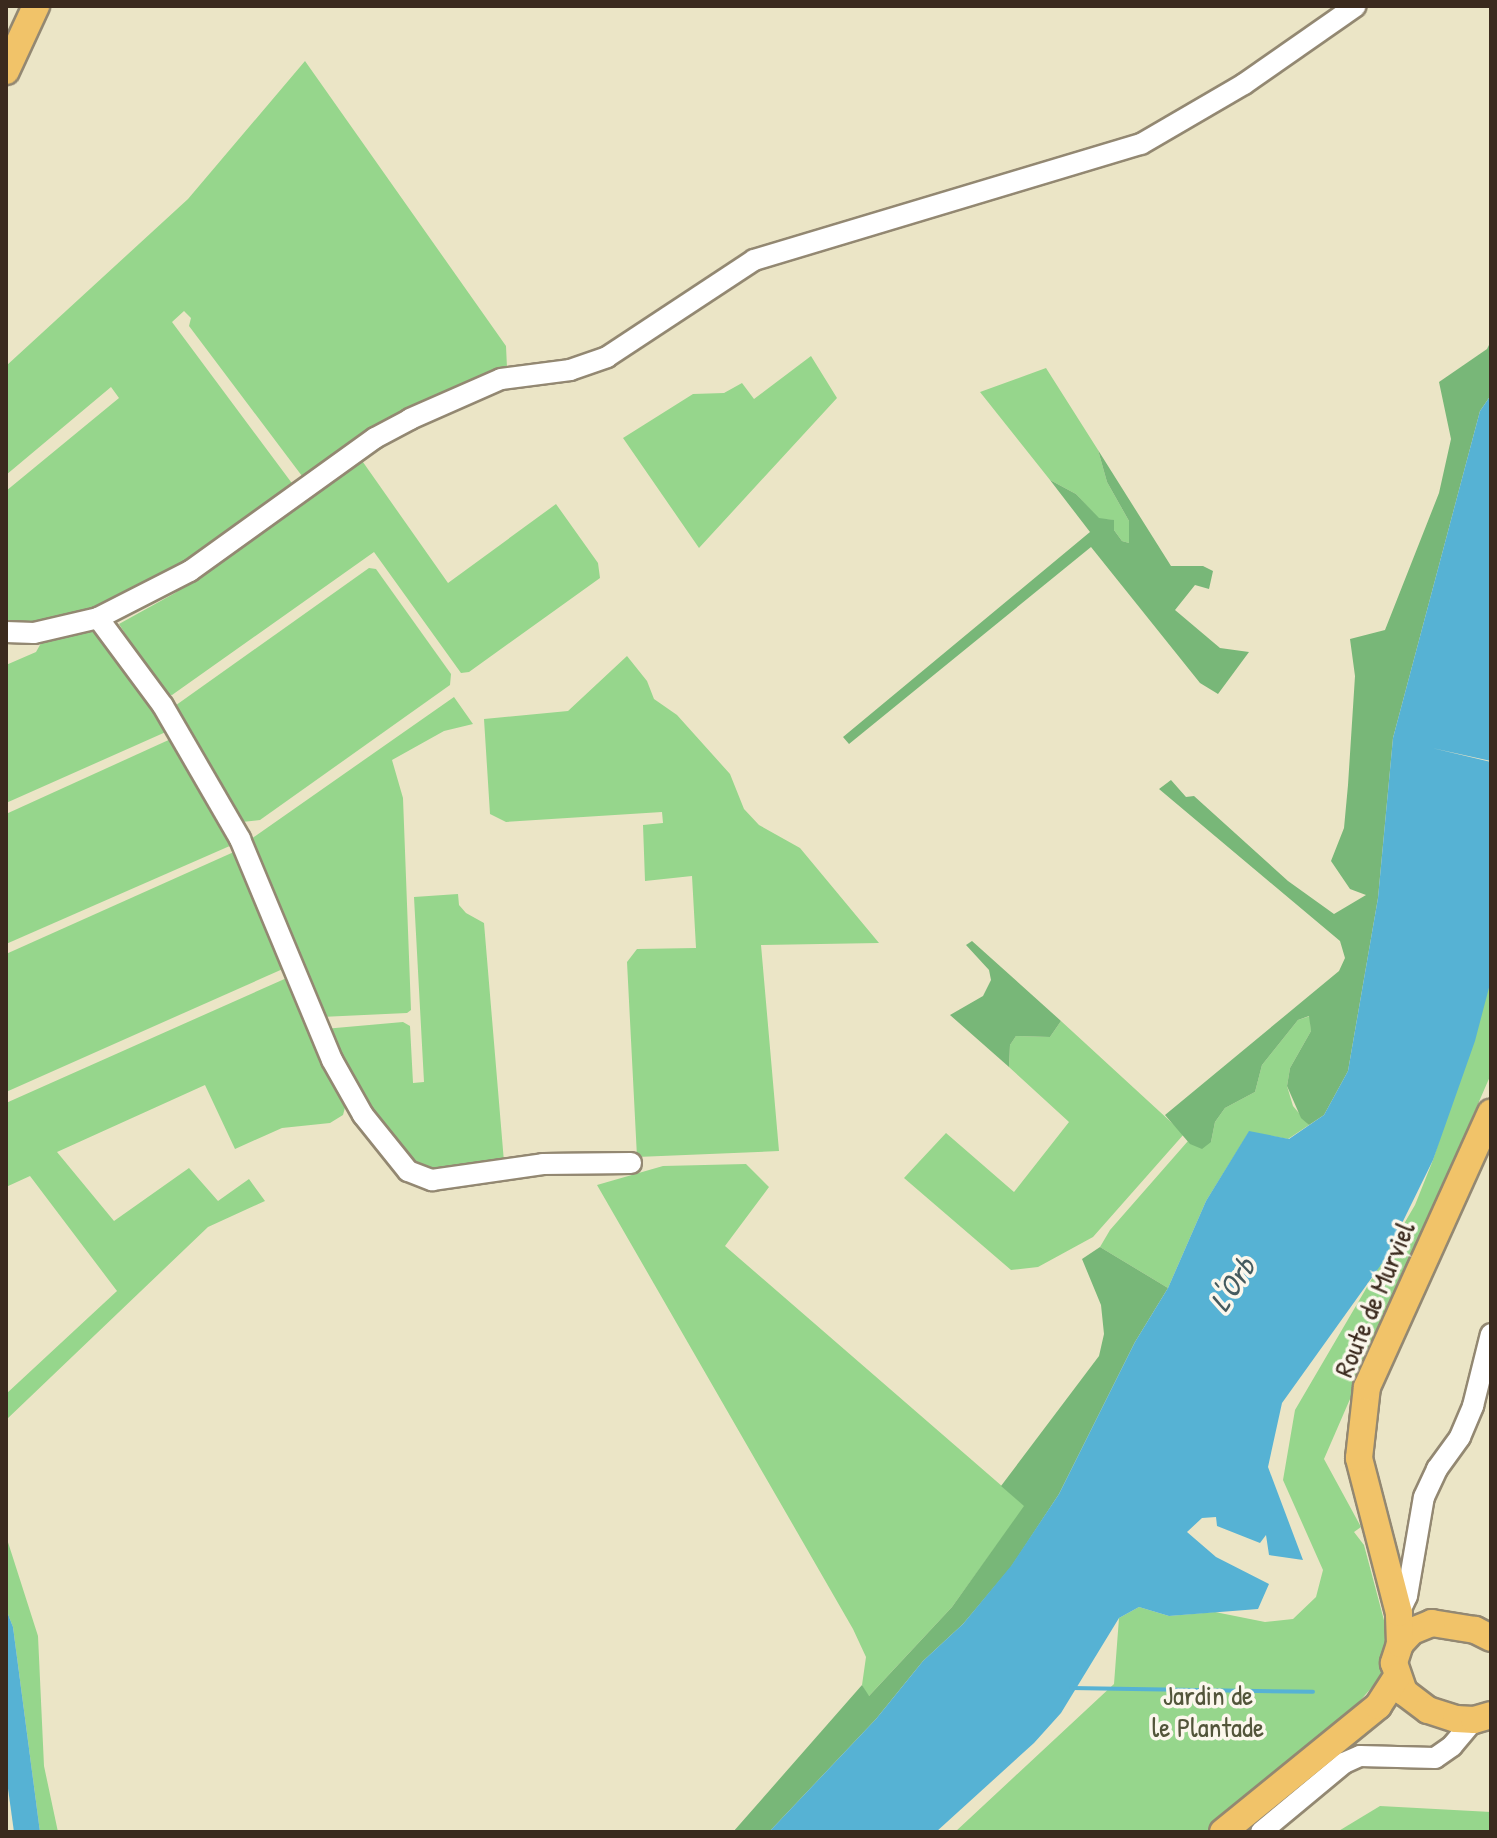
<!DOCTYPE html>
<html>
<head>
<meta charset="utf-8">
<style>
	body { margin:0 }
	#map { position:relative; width:1497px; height:1838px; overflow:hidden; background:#ebe5c6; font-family:"Patrick Hand",sans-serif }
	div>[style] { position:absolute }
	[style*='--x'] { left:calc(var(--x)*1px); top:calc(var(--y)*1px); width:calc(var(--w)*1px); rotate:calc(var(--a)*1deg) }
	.green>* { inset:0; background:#96d68c }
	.forest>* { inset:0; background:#78b778 }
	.water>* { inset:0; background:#56b2d4 }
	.stream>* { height:4px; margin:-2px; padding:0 2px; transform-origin:2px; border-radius:2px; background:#56b2d4 }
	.roads { filter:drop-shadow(2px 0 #938872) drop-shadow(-2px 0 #938872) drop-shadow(0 2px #938872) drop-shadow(0 -2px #938872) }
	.minor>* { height:20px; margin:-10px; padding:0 10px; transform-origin:10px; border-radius:10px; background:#fff }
	.major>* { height:26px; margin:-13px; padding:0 13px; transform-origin:13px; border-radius:13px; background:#f1c369 }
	span { translate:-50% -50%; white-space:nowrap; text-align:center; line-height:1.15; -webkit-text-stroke:7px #fbf7ec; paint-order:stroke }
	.street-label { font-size:28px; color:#3b2a1e }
	.park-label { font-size:28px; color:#52553a }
	.water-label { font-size:30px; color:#445a5e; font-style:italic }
	.frame { position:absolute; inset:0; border:8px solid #3b2a1e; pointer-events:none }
</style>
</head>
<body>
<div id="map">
	<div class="green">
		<div style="clip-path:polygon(305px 61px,506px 346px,507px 368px,455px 387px,405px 413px,305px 480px,189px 326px,191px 318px,184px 311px,172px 322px,294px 486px,149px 587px,63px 621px,6px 626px,6px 491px,119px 398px,111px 387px,6px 475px,6px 366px,188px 199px)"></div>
		<div style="clip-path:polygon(811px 356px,837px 398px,699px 548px,623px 438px,693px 394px,724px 393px,742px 383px,754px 399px)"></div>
		<div style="clip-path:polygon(1046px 368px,1098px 450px,1107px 482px,1129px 521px,1129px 543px,1122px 541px,1114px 530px,1113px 520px,1099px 519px,1076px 494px,1050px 480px,980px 392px)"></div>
		<div style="clip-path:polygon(358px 455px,448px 583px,556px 504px,598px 563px,600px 578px,469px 672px,461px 673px,374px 552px,172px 695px,164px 694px,119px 624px,175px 593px)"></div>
		<div style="clip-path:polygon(369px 568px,376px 569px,451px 674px,450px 685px,260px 820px,242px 822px,172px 708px)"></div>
		<div style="clip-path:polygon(92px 627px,110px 642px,132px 682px,168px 731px,6px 803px,6px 665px,36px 652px,45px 636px)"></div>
		<div style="clip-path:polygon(627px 656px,647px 681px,654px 699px,677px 715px,730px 774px,744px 809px,759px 825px,800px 848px,879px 943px,761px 945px,779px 1151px,637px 1157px,627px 962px,637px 949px,696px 948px,692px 876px,645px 881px,643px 825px,663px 823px,662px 812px,506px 822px,490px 814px,484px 719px,568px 711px)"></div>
		<div style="clip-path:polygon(454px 697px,473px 724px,444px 731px,392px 760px,403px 798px,411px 1010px,407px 1013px,321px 1017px,251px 839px)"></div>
		<div style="clip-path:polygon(173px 738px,232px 845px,6px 944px,6px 814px)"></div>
		<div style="clip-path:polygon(236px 851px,285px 968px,6px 1092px,6px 954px)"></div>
		<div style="clip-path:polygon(458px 894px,459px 905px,466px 913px,484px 923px,504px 1162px,432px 1175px,399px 1165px,324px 1029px,403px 1022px,410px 1026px,413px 1083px,424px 1082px,414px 897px)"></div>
		<div style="clip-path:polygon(1491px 975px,1491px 1074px,1324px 1459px,1361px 1527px,1354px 1532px,1364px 1545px,1385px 1624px,1385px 1672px,1315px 1753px,1208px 1832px,955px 1832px,1114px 1684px,1119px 1618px,1139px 1607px,1169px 1616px,1215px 1612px,1265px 1622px,1293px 1619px,1316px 1597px,1323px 1570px,1283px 1480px,1295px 1410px,1415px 1205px,1433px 1160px)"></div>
		<div style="clip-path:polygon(289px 977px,347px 1100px,343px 1115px,330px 1123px,282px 1128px,235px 1149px,205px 1085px,57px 1152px,114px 1221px,189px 1168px,218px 1201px,249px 1179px,265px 1201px,208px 1227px,6px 1420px,6px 1394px,117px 1291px,30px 1176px,6px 1187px,6px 1103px)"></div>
		<div style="clip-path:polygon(1310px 1016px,1311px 1031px,1290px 1068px,1287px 1086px,1293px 1106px,1309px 1125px,1288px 1139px,1249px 1132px,1206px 1201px,1168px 1288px,1100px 1247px,1110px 1230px,1188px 1141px,1191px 1144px,1211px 1142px,1215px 1122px,1225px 1108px,1255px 1092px,1262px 1065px,1298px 1020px)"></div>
		<div style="clip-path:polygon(1061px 1021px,1184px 1134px,1093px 1237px,1038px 1267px,1011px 1270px,904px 1178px,946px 1133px,1014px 1192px,1069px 1122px,1009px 1067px,1010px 1045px,1016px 1036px,1050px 1037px)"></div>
		<div style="clip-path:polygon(746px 1164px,769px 1187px,725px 1246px,1025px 1506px,952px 1607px,868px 1697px,862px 1685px,866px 1657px,853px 1629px,597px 1185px,663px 1166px)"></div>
		<div style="clip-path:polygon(6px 1536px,38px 1636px,44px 1766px,58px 1832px,40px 1832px,13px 1627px,6px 1609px)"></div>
		<div style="clip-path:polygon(1380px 1806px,1491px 1812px,1491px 1832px,1337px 1832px)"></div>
	</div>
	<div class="forest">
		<div style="clip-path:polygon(1491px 341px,1491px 395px,1480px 411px,1393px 738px,1378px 898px,1348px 1071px,1324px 1115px,1309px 1125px,1301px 1118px,1287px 1086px,1290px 1068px,1311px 1031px,1309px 1016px,1298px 1020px,1262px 1065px,1255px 1092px,1225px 1108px,1215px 1122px,1211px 1142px,1202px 1149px,1190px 1144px,1165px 1115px,1339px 971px,1345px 958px,1340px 941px,1159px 789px,1171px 780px,1186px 797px,1194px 796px,1288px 881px,1334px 914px,1366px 895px,1350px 889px,1331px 861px,1344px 828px,1348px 785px,1355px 676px,1350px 639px,1385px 630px,1439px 493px,1451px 439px,1439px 382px,1487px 349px)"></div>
		<div style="clip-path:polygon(1098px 450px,1171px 566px,1203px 566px,1213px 571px,1209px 589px,1195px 585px,1175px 610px,1220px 648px,1249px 652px,1218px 694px,1200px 683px,1091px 547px,849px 744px,843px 737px,1090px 532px,1050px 480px,1076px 494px,1099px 518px,1114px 520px,1114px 530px,1122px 541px,1129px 543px,1129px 521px,1107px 482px)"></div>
		<div style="clip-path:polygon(972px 941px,1061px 1021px,1050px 1037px,1016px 1036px,1010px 1045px,1009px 1067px,950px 1015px,983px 996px,991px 980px,989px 970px,966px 945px)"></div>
		<div style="clip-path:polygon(1100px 1247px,1168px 1288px,1135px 1342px,1059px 1494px,1011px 1567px,963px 1624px,923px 1661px,876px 1719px,769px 1832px,733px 1832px,862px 1685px,869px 1696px,952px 1607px,1024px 1506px,1001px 1486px,1099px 1356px,1104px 1334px,1101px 1305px,1082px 1259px)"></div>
	</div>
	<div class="water">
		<div style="clip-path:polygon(1491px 395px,1491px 761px,1432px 748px,1491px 762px,1491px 980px,1475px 1041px,1433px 1160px,1383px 1262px,1282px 1403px,1268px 1467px,1303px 1560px,1269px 1555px,1266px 1535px,1260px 1543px,1217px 1526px,1216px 1517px,1202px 1518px,1187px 1532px,1216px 1557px,1269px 1584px,1258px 1609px,1169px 1616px,1139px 1607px,1119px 1618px,1061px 1713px,1034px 1743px,936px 1832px,769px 1832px,876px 1719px,923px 1661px,963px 1624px,1011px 1566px,1059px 1494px,1135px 1342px,1168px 1288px,1206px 1201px,1249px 1131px,1289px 1139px,1324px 1115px,1348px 1071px,1378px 898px,1393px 738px,1480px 411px)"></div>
		<div style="clip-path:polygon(6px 1609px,13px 1627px,40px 1832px,14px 1832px,6px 1774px)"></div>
	</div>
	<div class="stream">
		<div style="--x:1071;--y:1688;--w:242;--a:0.9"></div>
	</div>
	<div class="roads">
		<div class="minor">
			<div style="--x:98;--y:618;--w:103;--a:-27.1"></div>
			<div style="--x:190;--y:571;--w:228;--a:-35.7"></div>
			<div style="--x:375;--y:438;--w:40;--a:-28"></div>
			<div style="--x:410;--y:419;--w:99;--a:-23.7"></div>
			<div style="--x:501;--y:379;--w:70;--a:-7.4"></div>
			<div style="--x:570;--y:370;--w:39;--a:-19"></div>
			<div style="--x:607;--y:357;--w:176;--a:-33.4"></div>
			<div style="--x:754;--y:260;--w:404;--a:-16.7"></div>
			<div style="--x:1141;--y:144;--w:119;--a:-30.2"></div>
			<div style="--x:1244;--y:84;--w:136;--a:-34.9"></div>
			<div style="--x:6;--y:632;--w:28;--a:2"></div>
			<div style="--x:34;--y:633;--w:66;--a:-13.2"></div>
			<div style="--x:98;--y:618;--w:109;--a:53.5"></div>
			<div style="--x:163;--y:706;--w:154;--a:59.9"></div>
			<div style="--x:240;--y:839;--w:239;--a:67.4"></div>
			<div style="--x:332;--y:1060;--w:63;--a:60.6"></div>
			<div style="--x:363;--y:1115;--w:72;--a:51.2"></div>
			<div style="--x:408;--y:1171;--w:26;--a:21"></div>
			<div style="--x:432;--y:1180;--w:112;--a:-8.2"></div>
			<div style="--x:543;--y:1164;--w:88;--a:-0.7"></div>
			<div style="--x:1399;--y:1613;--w:19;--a:-65"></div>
			<div style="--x:1407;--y:1596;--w:100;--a:-80.3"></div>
			<div style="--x:1424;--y:1497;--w:31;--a:-65"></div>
			<div style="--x:1437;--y:1469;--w:39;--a:-54"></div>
			<div style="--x:1460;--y:1437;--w:34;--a:-67"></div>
			<div style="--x:1473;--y:1406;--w:74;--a:-76"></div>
			<div style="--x:1261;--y:1832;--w:108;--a:-39.7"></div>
			<div style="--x:1344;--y:1763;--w:17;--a:-24"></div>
			<div style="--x:1360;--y:1756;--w:75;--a:1.5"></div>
			<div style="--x:1435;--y:1758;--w:21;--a:-35"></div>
			<div style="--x:1452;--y:1746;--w:34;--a:-50"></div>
		</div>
		<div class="major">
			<div style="--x:6;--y:71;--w:72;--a:-65.2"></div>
			<div style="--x:1491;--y:1638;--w:18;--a:-153"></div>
			<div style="--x:1475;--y:1630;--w:44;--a:-170.8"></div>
			<div style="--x:1432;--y:1623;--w:22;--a:158"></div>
			<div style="--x:1412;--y:1631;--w:18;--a:133"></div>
			<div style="--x:1400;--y:1644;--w:20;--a:108"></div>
			<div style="--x:1394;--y:1663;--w:31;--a:71"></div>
			<div style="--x:1404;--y:1692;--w:30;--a:37"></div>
			<div style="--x:1428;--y:1710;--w:29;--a:18"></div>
			<div style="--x:1456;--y:1719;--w:18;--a:3"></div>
			<div style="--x:1474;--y:1720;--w:18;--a:-16"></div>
			<div style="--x:1400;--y:1644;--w:31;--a:-92"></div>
			<div style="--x:1399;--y:1613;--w:160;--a:-104.5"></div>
			<div style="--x:1359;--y:1458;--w:71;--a:-83.6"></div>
			<div style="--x:1367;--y:1387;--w:301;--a:-65.7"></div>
			<div style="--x:1223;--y:1832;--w:200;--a:-39.1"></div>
			<div style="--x:1378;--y:1706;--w:35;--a:-57"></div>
		</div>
	</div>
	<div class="street-label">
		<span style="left:1374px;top:1299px;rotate:-67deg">Route de Murviel</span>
	</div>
	<div class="park-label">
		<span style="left:1208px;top:1711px">Jardin de<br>le Plantade</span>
	</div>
	<div class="water-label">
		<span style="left:1232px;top:1284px;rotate:-57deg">L'Orb</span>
	</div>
	<div class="frame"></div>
</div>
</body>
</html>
